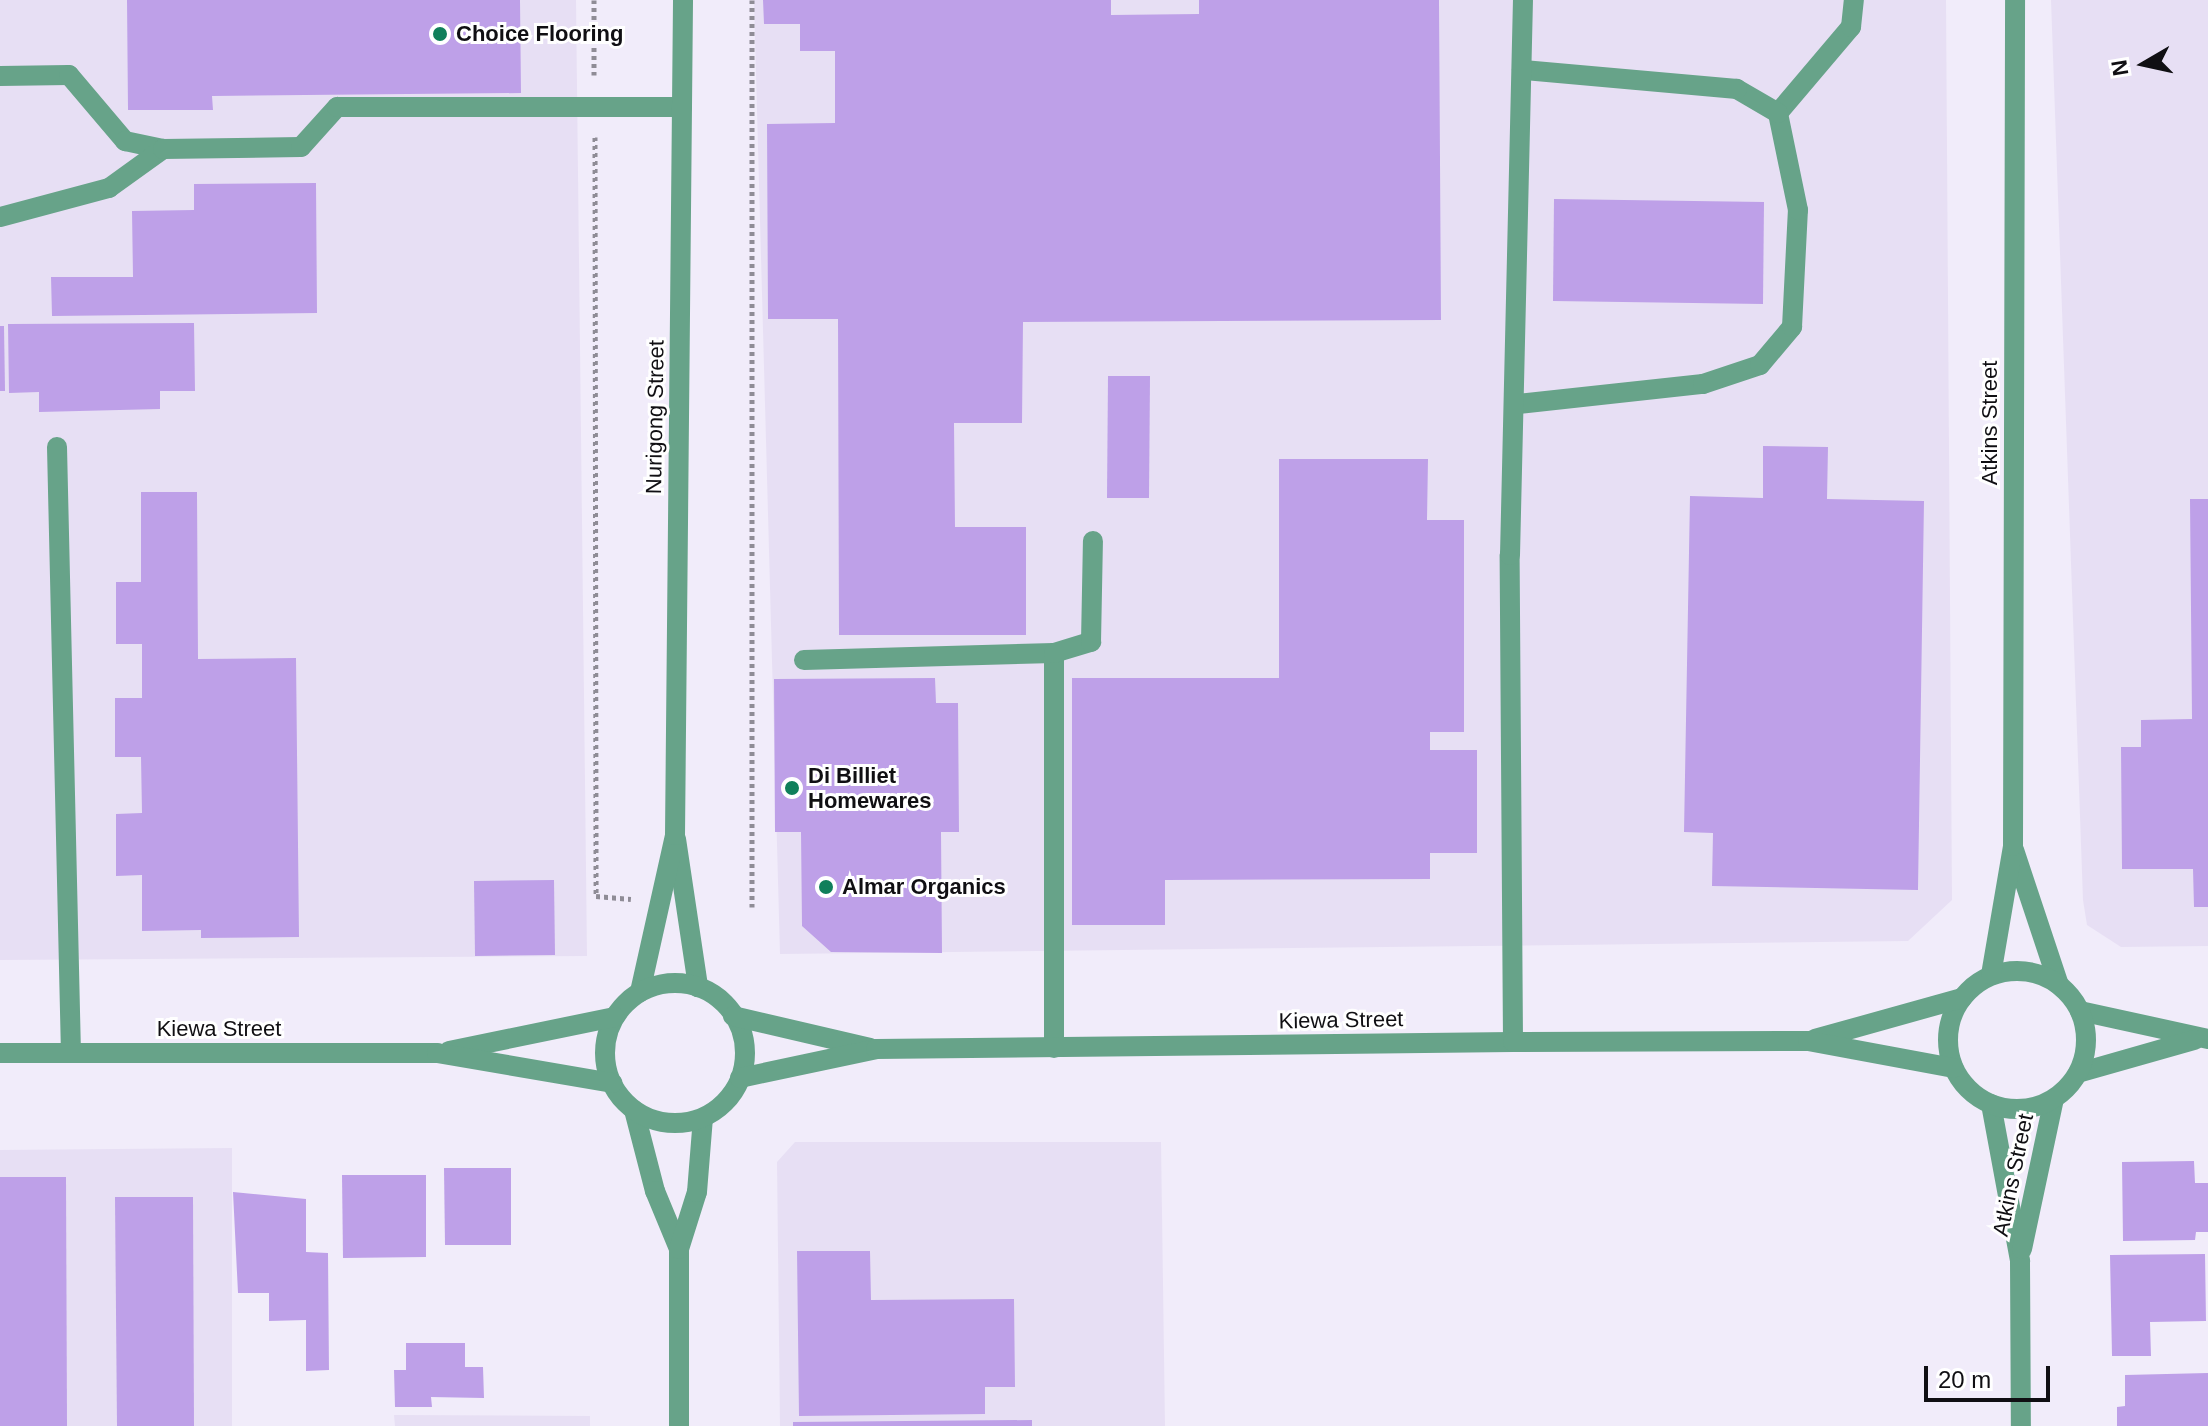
<!DOCTYPE html>
<html>
<head>
<meta charset="utf-8">
<style>
	body { margin:0 }
	#map { position:relative; width:2208px; height:1426px; overflow:hidden; background:#f1ecfa; font-family:Helvetica,sans-serif }
	div>[style] { position:absolute }
	[style*='--x'] { left:calc(var(--x)*1px); top:calc(var(--y)*1px); width:calc(var(--w)*1px); rotate:calc(var(--a)*1deg) }
	.built>* { inset:0; background:#e7dff4 }
	.building>* { inset:0; background:#bea0e8 }
	.path>* { height:5px; margin-top:-2.5px; transform-origin:0; background:repeating-linear-gradient(90deg,#8f8c96 0 4px,transparent 0 8px) }
	.service>* { height:20px; margin:-10px; padding:0 10px; transform-origin:10px; border-radius:10px; background:#67a389 }
	.minor>* { height:20px; margin:-10px; padding:0 10px; transform-origin:10px; border-radius:10px; background:#67a389 }
	.tertiary>* { height:20px; margin:-10px; padding:0 10px; transform-origin:10px; border-radius:10px; background:#67a389 }
	.tertiary>.ring { margin:-10px; padding:0; box-sizing:content-box; background:none; border:20px solid #67a389; border-radius:50% }
	.dots>* { width:22px; height:22px; translate:-50% -50%; box-sizing:border-box; border:4px solid #fff; border-radius:50% }
	span { translate:-50% -50%; white-space:nowrap; text-align:center; line-height:1.15; -webkit-text-stroke:6px #fff; paint-order:stroke }
	.poi-label { font-size:22px; color:#100f13; font-weight:700 }
	.left { translate:0 -50%; text-align:left }
	.street-label { font-size:22px; color:#100f13 }
	.north { position:absolute; left:2104px; top:24px; width:80px; height:80px; -webkit-text-stroke:6px #fff; paint-order:stroke; rotate:261deg; font-size:22px; font-weight:700; line-height:32px; text-align:center; color:#100f13 }
	.north::after { content:''; display:block; margin:auto; width:28px; height:36px; background:#100f13; clip-path:polygon(50% 0,100% 100%,50% 72%,0 100%) }
	.scale { position:absolute; left:1924px; top:1366px; width:126px; height:36px; box-sizing:border-box; border:4px solid #100f13; border-top:0; padding-left:10px; font-size:24px; line-height:28px; white-space:nowrap; color:#100f13; -webkit-text-stroke:6px #fff; paint-order:stroke }
</style>
</head>
<body>
<div id="map">
	<div class="built">
		<div style="clip-path:polygon(0 0,576px 0,587px 956px,0 960px)"></div>
		<div style="clip-path:polygon(754px 0,1946px 0,1952px 900px,1908px 941px,780px 954px)"></div>
		<div style="clip-path:polygon(2051px 0,2208px 0,2208px 946px,2121px 947px,2087px 925px,2083px 900px)"></div>
		<div style="clip-path:polygon(795px 1142px,1161px 1142px,1165px 1426px,780px 1426px,777px 1162px)"></div>
		<div style="clip-path:polygon(232px 1148px,232px 1426px,0 1426px,0 1150px)"></div>
		<div style="clip-path:polygon(394px 1415px,590px 1416px,590px 1426px,395px 1426px)"></div>
	</div>
	<div class="building">
		<div style="clip-path:polygon(127px 0,520px 0,521px 93px,212px 96px,213px 110px,128px 110px)"></div>
		<div style="clip-path:polygon(763px 0,1111px 0,1111px 15px,1199px 14px,1199px 0,1439px 0,1441px 320px,1023px 322px,1022px 423px,954px 423px,955px 527px,1026px 527px,1026px 635px,839px 635px,838px 319px,768px 319px,767px 124px,835px 123px,835px 51px,800px 51px,800px 24px,764px 24px)"></div>
		<div style="clip-path:polygon(316px 183px,317px 313px,52px 316px,51px 277px,133px 277px,132px 211px,194px 210px,194px 184px)"></div>
		<div style="clip-path:polygon(1554px 199px,1764px 202px,1763px 304px,1553px 301px)"></div>
		<div style="clip-path:polygon(194px 323px,195px 391px,160px 391px,160px 409px,39px 412px,39px 392px,9px 393px,8px 324px)"></div>
		<div style="clip-path:polygon(0 326px,4px 326px,5px 391px,0 391px)"></div>
		<div style="clip-path:polygon(1108px 376px,1150px 376px,1149px 498px,1107px 498px)"></div>
		<div style="clip-path:polygon(1763px 446px,1828px 447px,1827px 499px,1924px 501px,1918px 890px,1712px 886px,1713px 833px,1684px 832px,1690px 496px,1763px 498px)"></div>
		<div style="clip-path:polygon(1279px 459px,1428px 459px,1427px 520px,1464px 520px,1464px 732px,1430px 732px,1430px 750px,1477px 750px,1477px 853px,1430px 853px,1430px 879px,1165px 880px,1165px 925px,1072px 925px,1072px 678px,1279px 678px)"></div>
		<div style="clip-path:polygon(141px 492px,197px 492px,198px 659px,296px 658px,299px 937px,201px 938px,201px 930px,142px 931px,142px 875px,116px 876px,116px 814px,142px 813px,141px 757px,115px 757px,115px 698px,142px 698px,142px 644px,116px 644px,116px 582px,141px 582px)"></div>
		<div style="clip-path:polygon(2190px 499px,2208px 499px,2208px 907px,2194px 907px,2193px 869px,2122px 869px,2121px 747px,2141px 747px,2141px 720px,2192px 719px)"></div>
		<div style="clip-path:polygon(935px 678px,936px 703px,958px 703px,959px 832px,941px 832px,942px 953px,831px 952px,802px 926px,801px 832px,775px 832px,774px 679px)"></div>
		<div style="clip-path:polygon(554px 880px,555px 955px,475px 956px,474px 881px)"></div>
		<div style="clip-path:polygon(2194px 1161px,2195px 1183px,2208px 1183px,2208px 1232px,2196px 1232px,2195px 1240px,2123px 1241px,2122px 1162px)"></div>
		<div style="clip-path:polygon(444px 1168px,511px 1168px,511px 1245px,445px 1245px)"></div>
		<div style="clip-path:polygon(342px 1175px,426px 1175px,426px 1257px,343px 1258px)"></div>
		<div style="clip-path:polygon(0 1177px,66px 1177px,67px 1426px,0 1426px)"></div>
		<div style="clip-path:polygon(233px 1192px,306px 1199px,306px 1252px,328px 1253px,329px 1370px,306px 1371px,306px 1320px,269px 1321px,269px 1293px,238px 1293px)"></div>
		<div style="clip-path:polygon(115px 1197px,193px 1197px,194px 1426px,117px 1426px)"></div>
		<div style="clip-path:polygon(797px 1251px,870px 1251px,871px 1300px,1014px 1299px,1015px 1387px,985px 1387px,985px 1414px,799px 1416px)"></div>
		<div style="clip-path:polygon(2205px 1254px,2206px 1321px,2150px 1322px,2151px 1356px,2112px 1356px,2110px 1255px)"></div>
		<div style="clip-path:polygon(406px 1343px,465px 1343px,465px 1367px,483px 1367px,484px 1398px,431px 1397px,432px 1407px,395px 1407px,394px 1370px,406px 1370px)"></div>
		<div style="clip-path:polygon(2208px 1373px,2208px 1426px,2117px 1426px,2117px 1407px,2125px 1406px,2125px 1375px)"></div>
		<div style="clip-path:polygon(1032px 1420px,1032px 1426px,793px 1426px,793px 1422px)"></div>
	</div>
	<div class="path">
		<div style="--x:594;--y:0;--w:75;--a:90"></div>
		<div style="--x:595;--y:137;--w:759;--a:89.92"></div>
		<div style="--x:596;--y:896;--w:35;--a:5"></div>
		<div style="--x:752;--y:907;--w:907;--a:-90"></div>
	</div>
	<div class="service">
		<div style="--x:0;--y:76;--w:69;--a:-0.8"></div>
		<div style="--x:69;--y:75;--w:87;--a:49.7"></div>
		<div style="--x:125;--y:141;--w:39;--a:12"></div>
		<div style="--x:1778;--y:113;--w:113;--a:-49.7"></div>
		<div style="--x:1851;--y:27;--w:27;--a:-84"></div>
		<div style="--x:0;--y:217;--w:113;--a:-14.9"></div>
		<div style="--x:109;--y:188;--w:67;--a:-35.8"></div>
		<div style="--x:163;--y:149;--w:138;--a:-0.8"></div>
		<div style="--x:301;--y:147;--w:54;--a:-48"></div>
		<div style="--x:337;--y:107;--w:345;--a:0"></div>
		<div style="--x:1518;--y:404;--w:186;--a:-6.2"></div>
		<div style="--x:1703;--y:384;--w:60;--a:-18.4"></div>
		<div style="--x:1760;--y:365;--w:50;--a:-49.9"></div>
		<div style="--x:1792;--y:327;--w:117;--a:-87.1"></div>
		<div style="--x:1798;--y:210;--w:99;--a:-101.7"></div>
		<div style="--x:1778;--y:113;--w:48;--a:-149.7"></div>
		<div style="--x:1737;--y:89;--w:216;--a:-174.9"></div>
		<div style="--x:57;--y:447;--w:606;--a:88.68"></div>
		<div style="--x:804;--y:660;--w:250;--a:-1.6"></div>
		<div style="--x:1513;--y:1042;--w:487;--a:-90.4"></div>
		<div style="--x:1510;--y:555;--w:555;--a:-88.66"></div>
		<div style="--x:1054;--y:1048;--w:395;--a:-90"></div>
		<div style="--x:1054;--y:653;--w:39;--a:-17"></div>
		<div style="--x:1091;--y:642;--w:101;--a:-88.9"></div>
	</div>
	<div class="minor">
		<div style="--x:676;--y:839;--w:150;--a:81.5"></div>
		<div style="--x:640;--y:992;--w:161;--a:-77.4"></div>
		<div style="--x:675;--y:835;--w:835;--a:-89.45"></div>
		<div style="--x:2080;--y:1011;--w:131;--a:12.3"></div>
		<div style="--x:2078;--y:1073;--w:121;--a:-15.9"></div>
		<div style="--x:1991;--y:1104;--w:160;--a:79.5"></div>
		<div style="--x:2020;--y:1261;--w:165;--a:89.7"></div>
		<div style="--x:634;--y:1110;--w:84;--a:75.5"></div>
		<div style="--x:655;--y:1191;--w:63;--a:67.5"></div>
		<div style="--x:2022;--y:1249;--w:153;--a:-78"></div>
		<div style="--x:679;--y:1426;--w:177;--a:-90"></div>
		<div style="--x:679;--y:1249;--w:60;--a:-72.5"></div>
		<div style="--x:697;--y:1192;--w:74;--a:-85.4"></div>
	</div>
	<div class="tertiary">
		<div style="--x:2014;--y:850;--w:142;--a:71.6"></div>
		<div class="ring" style="left:1948px;top:971px;width:118px;height:118px"></div>
		<div style="--x:1991;--y:975;--w:131;--a:-80.3"></div>
		<div style="--x:2013;--y:846;--w:846;--a:-89.86"></div>
		<div class="ring" style="left:605px;top:983px;width:120px;height:120px"></div>
		<div style="--x:733;--y:1016;--w:141;--a:13.1"></div>
		<div style="--x:1815;--y:1039;--w:153;--a:-15.6"></div>
		<div style="--x:449;--y:1051;--w:169;--a:-11.6"></div>
		<div style="--x:0;--y:1053;--w:437;--a:0"></div>
		<div style="--x:437;--y:1053;--w:178;--a:9.7"></div>
		<div style="--x:740;--y:1078;--w:139;--a:-12"></div>
		<div style="--x:876;--y:1049;--w:637;--a:-0.63"></div>
		<div style="--x:1513;--y:1042;--w:295;--a:-0.2"></div>
		<div style="--x:1808;--y:1041;--w:148;--a:10.5"></div>
	</div>
	<div class="dots">
		<div style="left:440px;top:34px;background:#107f5b"></div>
		<div style="left:792px;top:788px;background:#107f5b"></div>
		<div style="left:826px;top:887px;background:#107f5b"></div>
	</div>
	<div class="poi-label">
		<span class="left" style="left:456px;top:34px">Choice Flooring</span>
		<span class="left" style="left:808px;top:788px">Di Billiet<br>Homewares</span>
		<span class="left" style="left:842px;top:887px">Almar Organics</span>
	</div>
	<div class="street-label">
		<span style="left:655px;top:417px;rotate:-89deg">Nurigong Street</span>
		<span style="left:1990px;top:423px;rotate:-90deg">Atkins Street</span>
		<span style="left:1341px;top:1020px;rotate:-1deg">Kiewa Street</span>
		<span style="left:219px;top:1029px">Kiewa Street</span>
		<span style="left:2013px;top:1175px;rotate:-78deg">Atkins Street</span>
	</div>
	<div class="north">N</div>
	<div class="scale">20 m</div>
</div>
</body>
</html>
